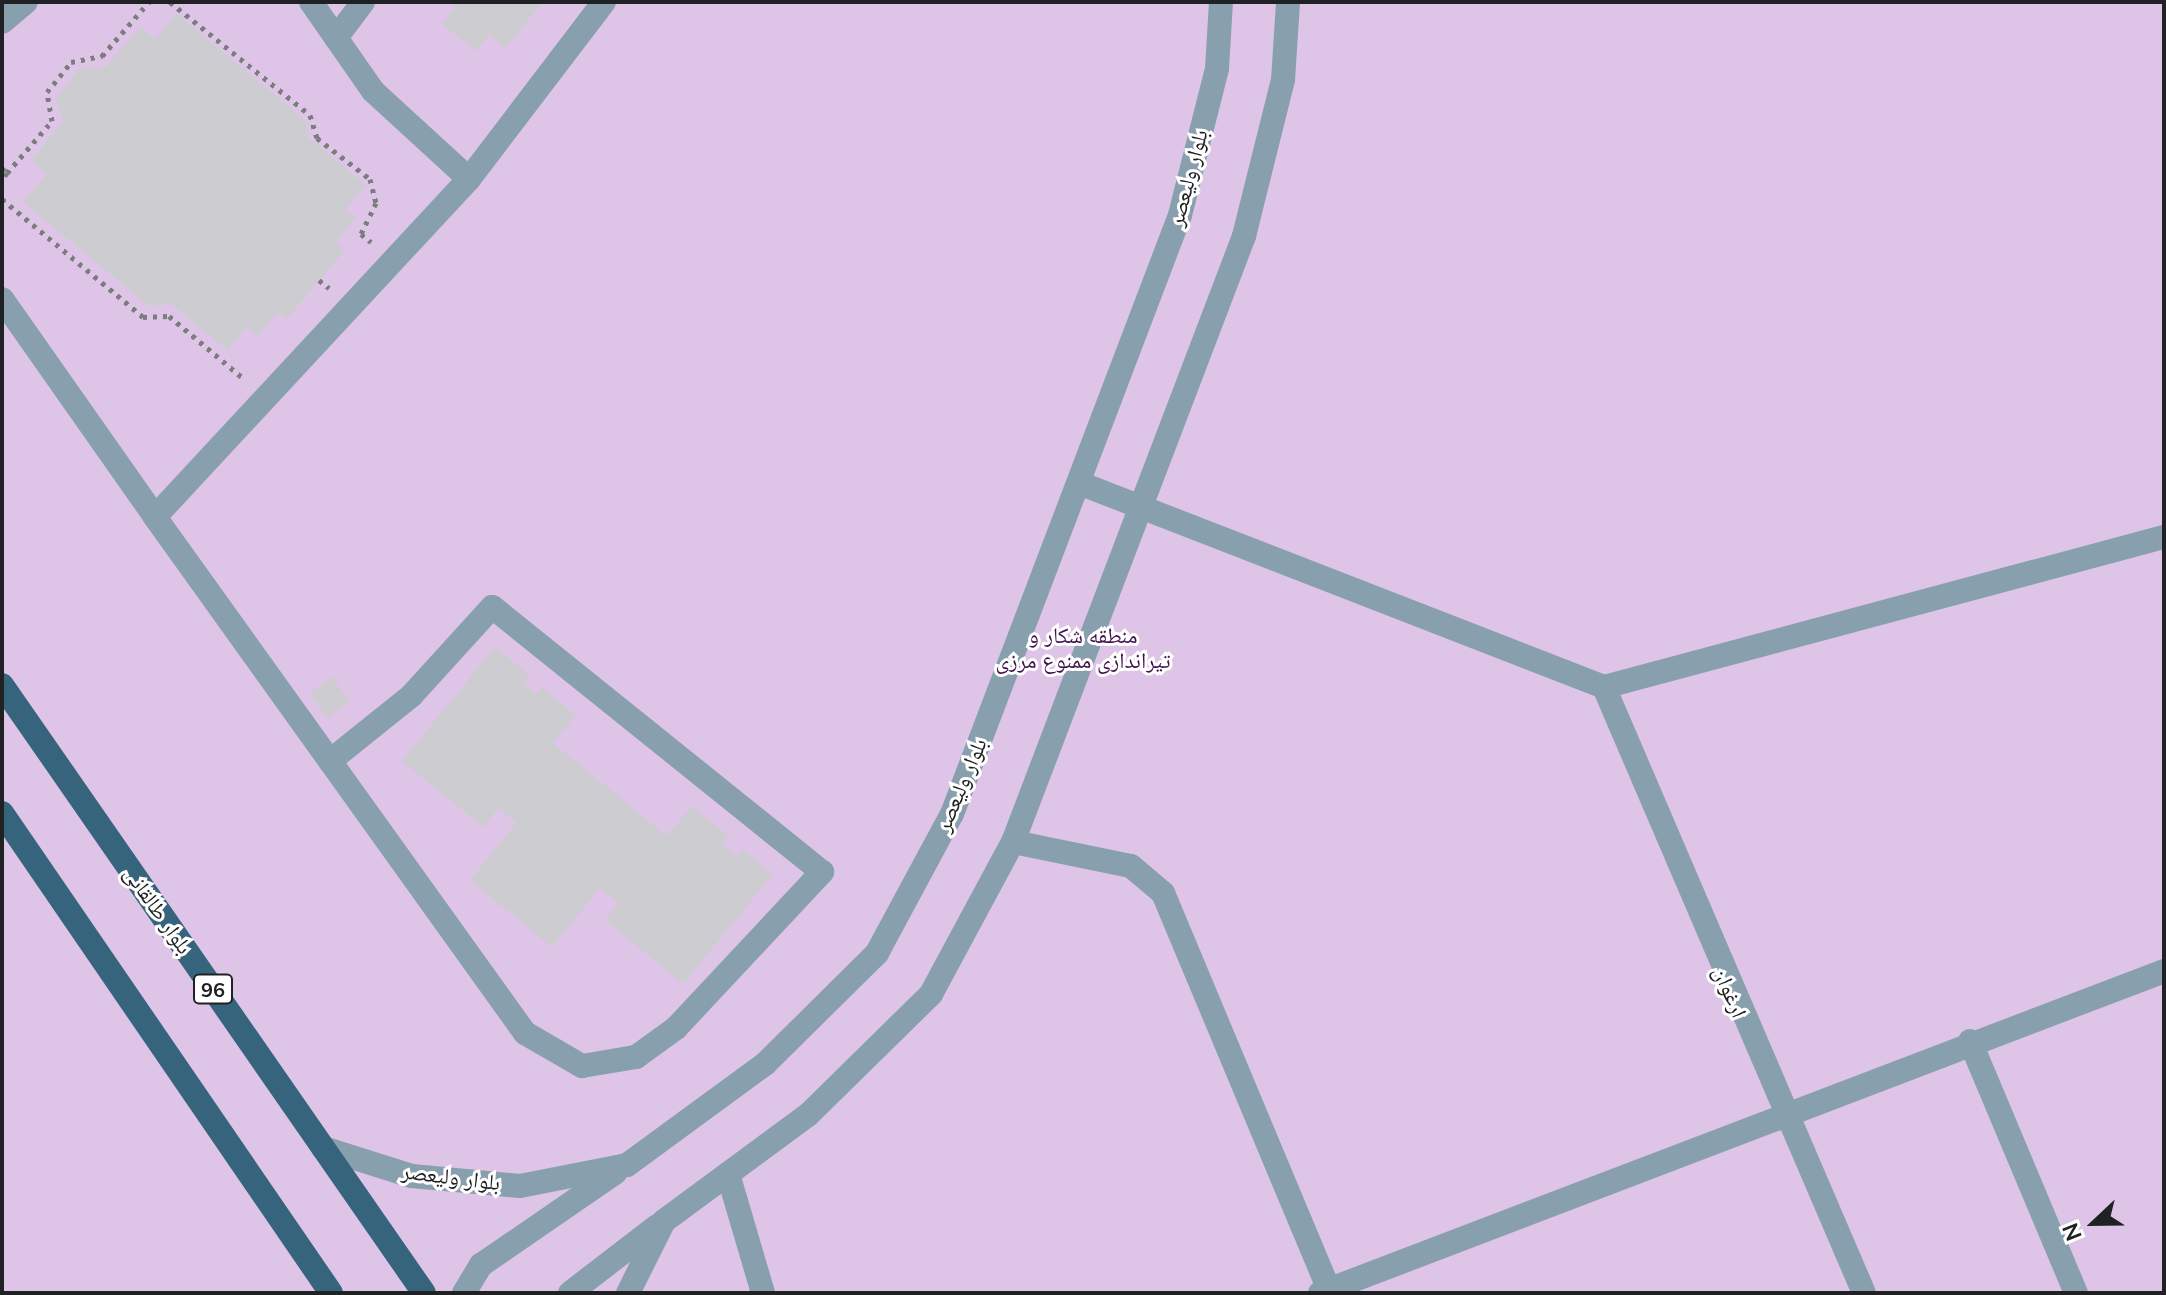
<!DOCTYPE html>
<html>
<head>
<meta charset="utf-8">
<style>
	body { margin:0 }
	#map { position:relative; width:2166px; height:1295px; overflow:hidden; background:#e6e8ec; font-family:Mulish,"Noto Naskh Arabic",sans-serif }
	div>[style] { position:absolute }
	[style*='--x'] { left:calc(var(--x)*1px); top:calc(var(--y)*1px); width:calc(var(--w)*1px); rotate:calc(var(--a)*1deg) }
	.green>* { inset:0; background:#dec4e6 }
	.building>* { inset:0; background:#cdcdd1 }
	.path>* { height:5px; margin-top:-2.5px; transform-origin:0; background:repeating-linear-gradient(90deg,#7b7d7f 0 4px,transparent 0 10px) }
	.minor>* { height:24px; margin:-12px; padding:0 12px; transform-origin:12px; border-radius:12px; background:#88a0ae }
	.major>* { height:24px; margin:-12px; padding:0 12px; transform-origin:12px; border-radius:12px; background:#35647c }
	span { translate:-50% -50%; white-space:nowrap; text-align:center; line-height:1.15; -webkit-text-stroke:6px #fff; paint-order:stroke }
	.shield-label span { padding:2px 6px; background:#fff; border:2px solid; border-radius:6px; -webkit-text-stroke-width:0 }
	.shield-label { font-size:20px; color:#202122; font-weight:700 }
	.street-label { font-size:22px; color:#202122 }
	.park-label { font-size:22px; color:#3f124b }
	.frame { position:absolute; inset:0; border:4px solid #202122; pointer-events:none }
	.north { position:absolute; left:2054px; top:1183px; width:80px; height:80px; -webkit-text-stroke:6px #fff; paint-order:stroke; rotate:248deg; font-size:22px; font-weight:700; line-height:32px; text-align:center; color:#202122 }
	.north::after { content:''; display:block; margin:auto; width:28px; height:36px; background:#202122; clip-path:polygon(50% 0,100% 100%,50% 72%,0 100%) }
</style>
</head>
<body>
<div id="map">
	<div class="green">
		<div style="clip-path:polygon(2px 2px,2164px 2px,2164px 1293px,2px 1293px)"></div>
	</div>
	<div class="building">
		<div style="clip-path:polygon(449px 2px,543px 2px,506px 48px,489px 35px,475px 51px,442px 24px,455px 7px)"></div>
		<div style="clip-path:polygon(176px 13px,306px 121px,308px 137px,366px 185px,346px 209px,356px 217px,336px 243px,345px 250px,287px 319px,277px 312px,257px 336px,246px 327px,228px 350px,171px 304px,149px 306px,23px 202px,47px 174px,31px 160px,63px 122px,56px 98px,79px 69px,106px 67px,140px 27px,155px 39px)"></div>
		<div style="clip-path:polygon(495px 647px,530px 675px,524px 684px,536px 694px,542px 687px,576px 715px,553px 743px,667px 836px,692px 806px,729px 836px,722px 844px,736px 856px,742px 849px,773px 874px,683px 984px,605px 920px,618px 903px,600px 888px,552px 947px,470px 880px,516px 823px,498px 808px,483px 827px,402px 761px)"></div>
		<div style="clip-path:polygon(332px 677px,350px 702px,327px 718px,310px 693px)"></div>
	</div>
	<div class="path">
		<div style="--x:170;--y:2;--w:180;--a:38.9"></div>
		<div style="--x:310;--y:115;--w:24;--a:73"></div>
		<div style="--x:317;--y:138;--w:67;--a:37.7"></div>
		<div style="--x:370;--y:179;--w:25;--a:76"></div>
		<div style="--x:376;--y:203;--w:34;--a:116"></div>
		<div style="--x:361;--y:234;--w:13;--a:39"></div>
		<div style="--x:2;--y:168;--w:7;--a:45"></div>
		<div style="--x:7;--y:173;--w:8;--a:130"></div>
		<div style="--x:7;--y:173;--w:69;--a:-49.1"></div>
		<div style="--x:52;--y:121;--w:29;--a:-100"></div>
		<div style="--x:47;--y:92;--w:38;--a:-51"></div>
		<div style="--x:71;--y:62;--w:32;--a:-11"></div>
		<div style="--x:102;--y:56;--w:72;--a:-49"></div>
		<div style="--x:2;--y:199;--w:184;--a:39.9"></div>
		<div style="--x:143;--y:317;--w:26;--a:-2"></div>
		<div style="--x:169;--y:316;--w:98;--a:40"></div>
		<div style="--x:319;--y:280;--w:13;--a:39"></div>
	</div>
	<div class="minor">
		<div style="--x:311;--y:2;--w:108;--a:55.1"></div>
		<div style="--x:373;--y:91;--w:130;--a:42.5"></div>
		<div style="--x:469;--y:179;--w:461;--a:132.9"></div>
		<div style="--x:155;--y:517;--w:635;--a:54.36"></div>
		<div style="--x:525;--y:1033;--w:66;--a:30.1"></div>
		<div style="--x:582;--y:1066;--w:55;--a:-9.5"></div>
		<div style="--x:636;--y:1057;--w:49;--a:-35.9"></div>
		<div style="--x:676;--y:1028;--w:214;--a:-46.9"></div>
		<div style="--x:822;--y:872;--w:423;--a:-141.2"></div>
		<div style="--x:492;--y:607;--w:120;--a:132.3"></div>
		<div style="--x:411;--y:696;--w:104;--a:141.3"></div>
		<div style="--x:2;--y:22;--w:31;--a:-40"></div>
		<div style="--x:336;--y:38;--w:45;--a:-53.1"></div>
		<div style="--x:469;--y:179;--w:223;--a:-52.7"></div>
		<div style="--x:2;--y:299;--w:266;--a:54.9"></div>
		<div style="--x:1079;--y:483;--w:563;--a:21.23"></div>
		<div style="--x:1604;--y:687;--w:580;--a:-15"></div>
		<div style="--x:1604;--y:687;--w:659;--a:66.78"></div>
		<div style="--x:1013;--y:842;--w:120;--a:11.5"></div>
		<div style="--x:1131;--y:866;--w:42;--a:40.2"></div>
		<div style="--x:1163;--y:893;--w:433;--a:67.3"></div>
		<div style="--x:1970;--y:1041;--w:273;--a:67.2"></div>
		<div style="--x:323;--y:1148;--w:93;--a:17.5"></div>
		<div style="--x:412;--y:1176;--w:108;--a:5.3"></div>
		<div style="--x:520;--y:1186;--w:109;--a:-11.1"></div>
		<div style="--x:627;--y:1165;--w:171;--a:-36.2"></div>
		<div style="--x:765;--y:1064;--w:158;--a:-44.7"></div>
		<div style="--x:877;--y:953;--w:158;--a:-61.7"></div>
		<div style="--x:952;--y:814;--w:641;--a:-69.16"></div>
		<div style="--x:1180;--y:215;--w:151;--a:-75.8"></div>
		<div style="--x:1217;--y:69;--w:67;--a:-86.6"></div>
		<div style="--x:728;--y:1174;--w:124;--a:73.6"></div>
		<div style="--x:464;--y:1293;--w:33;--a:-59"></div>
		<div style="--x:481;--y:1265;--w:163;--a:-34.5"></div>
		<div style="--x:570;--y:1293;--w:110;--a:-37.6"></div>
		<div style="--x:628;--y:1293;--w:80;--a:-63.4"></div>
		<div style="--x:664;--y:1221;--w:179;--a:-36.4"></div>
		<div style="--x:808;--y:1115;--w:173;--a:-44.5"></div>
		<div style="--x:931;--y:994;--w:173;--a:-61.7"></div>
		<div style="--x:1013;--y:842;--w:649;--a:-69.13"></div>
		<div style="--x:1244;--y:236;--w:161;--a:-76"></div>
		<div style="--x:1283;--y:80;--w:78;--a:-86.3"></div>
		<div style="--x:1320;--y:1293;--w:903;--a:-20.88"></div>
	</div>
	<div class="major">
		<div style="--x:2;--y:685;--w:740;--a:55.24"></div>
		<div style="--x:2;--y:813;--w:582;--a:55.57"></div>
	</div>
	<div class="shield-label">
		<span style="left:213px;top:989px">96</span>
	</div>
	<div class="street-label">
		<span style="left:1188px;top:178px;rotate:-75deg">بلوار ولیعصر</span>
		<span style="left:961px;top:785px;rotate:-67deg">بلوار ولیعصر</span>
		<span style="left:158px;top:910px;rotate:55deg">بلوار طالقانی</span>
		<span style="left:1730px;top:992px;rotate:67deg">ارغوان</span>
		<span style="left:451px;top:1177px;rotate:7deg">بلوار ولیعصر</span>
	</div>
	<div class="park-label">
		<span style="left:1083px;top:648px">منطقه شکار و<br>تیراندازی ممنوع مرزی</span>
	</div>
	<div class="frame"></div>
	<div class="north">N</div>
</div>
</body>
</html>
